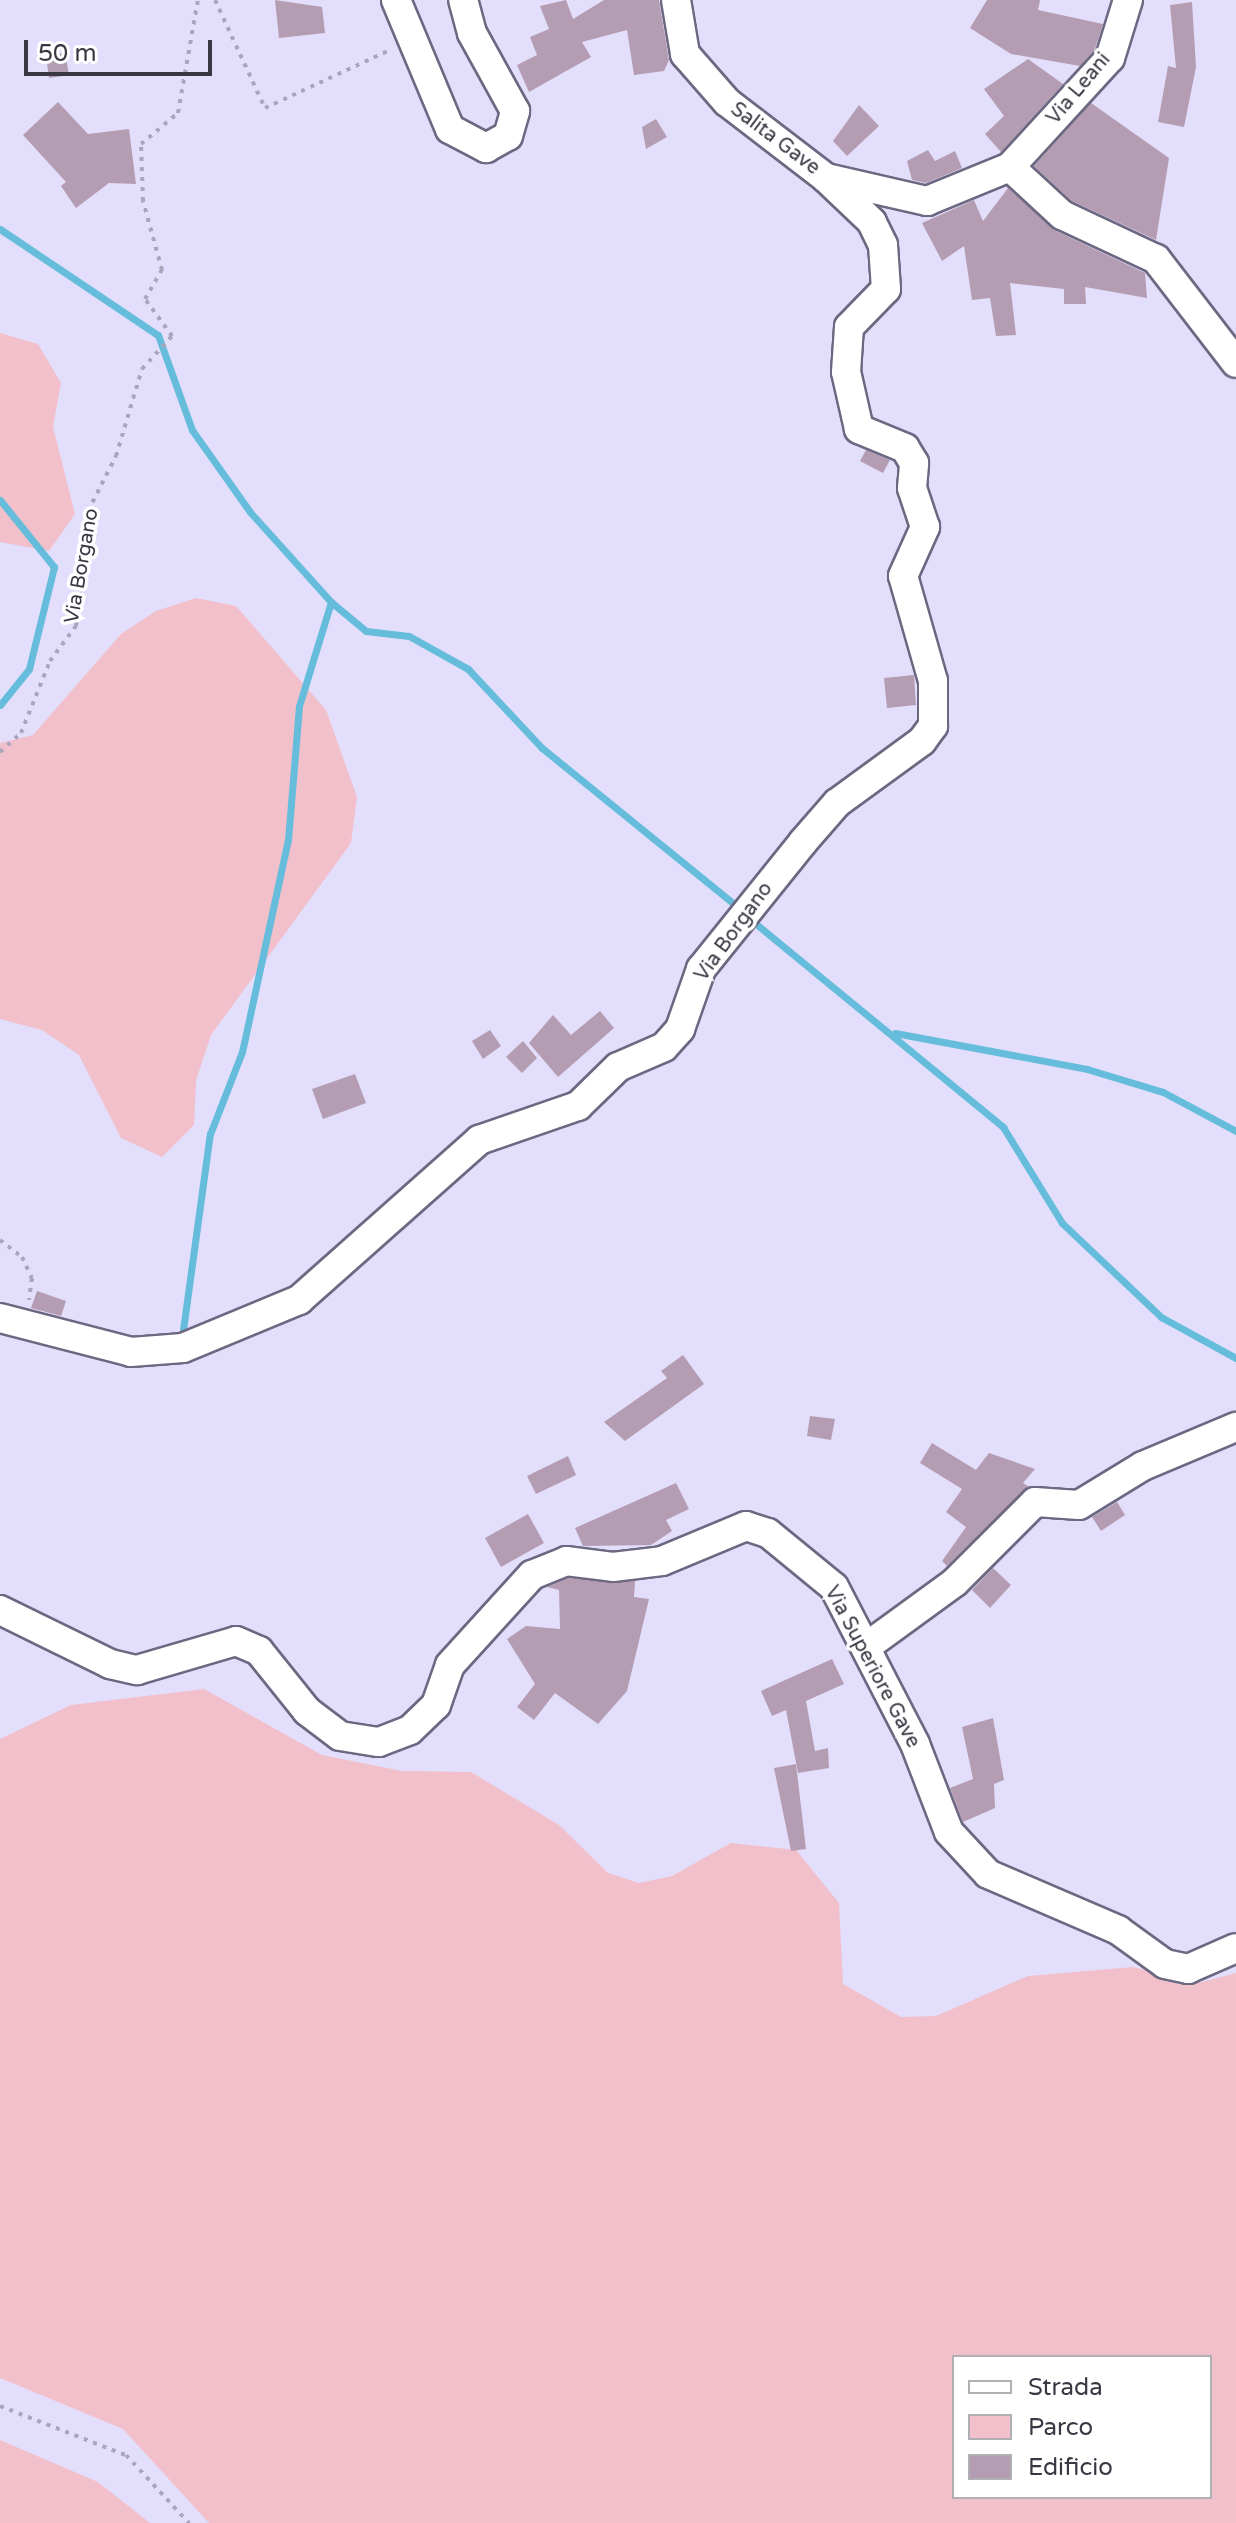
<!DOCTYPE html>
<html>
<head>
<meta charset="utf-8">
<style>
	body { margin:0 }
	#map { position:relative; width:1236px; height:2523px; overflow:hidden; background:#e3defb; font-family:"Varela Round",sans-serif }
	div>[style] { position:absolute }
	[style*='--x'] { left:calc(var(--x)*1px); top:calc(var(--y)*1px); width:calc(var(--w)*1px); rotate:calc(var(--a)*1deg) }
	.green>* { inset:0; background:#f1c0cb }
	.stream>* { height:7px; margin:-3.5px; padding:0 3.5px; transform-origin:3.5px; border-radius:3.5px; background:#65bcdb }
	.building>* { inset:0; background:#b49db2 }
	.path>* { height:4px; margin-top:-2px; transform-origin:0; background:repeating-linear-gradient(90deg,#a9a5bc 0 4px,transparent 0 10px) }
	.roads { filter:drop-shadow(2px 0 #6d6881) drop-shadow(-2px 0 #6d6881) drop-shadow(0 2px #6d6881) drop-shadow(0 -2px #6d6881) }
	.minor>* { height:28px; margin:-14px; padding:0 14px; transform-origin:14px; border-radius:14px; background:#fff }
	span { translate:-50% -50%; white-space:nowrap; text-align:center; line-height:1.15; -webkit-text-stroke:7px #fff; paint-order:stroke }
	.street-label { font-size:20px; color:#393743 }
	.legend { position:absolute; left:952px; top:2355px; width:260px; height:144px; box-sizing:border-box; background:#fff; border:2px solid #b0afb4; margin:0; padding:10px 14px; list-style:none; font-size:24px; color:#393743 }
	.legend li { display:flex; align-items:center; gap:16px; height:40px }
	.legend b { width:40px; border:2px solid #b0afb4 }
	.scale { position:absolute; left:24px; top:40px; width:188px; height:36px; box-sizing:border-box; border:4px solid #393743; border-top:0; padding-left:10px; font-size:24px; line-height:28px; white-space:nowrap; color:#393743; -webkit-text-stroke:6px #fff; paint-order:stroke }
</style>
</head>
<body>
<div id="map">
	<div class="green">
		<div style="clip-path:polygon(0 333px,38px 344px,61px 383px,53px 427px,75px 514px,49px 551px,0 542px)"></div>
		<div style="clip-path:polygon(196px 598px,236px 606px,326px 710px,357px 797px,351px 843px,211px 1035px,196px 1080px,194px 1125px,162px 1157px,121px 1138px,79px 1055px,42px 1030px,0 1019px,0 743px,33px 735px,121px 634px,156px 611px)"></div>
		<div style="clip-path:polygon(evenodd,204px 1689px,322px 1755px,402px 1771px,471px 1772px,559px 1825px,608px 1873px,639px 1883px,672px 1876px,731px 1843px,796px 1850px,839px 1903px,843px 1984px,901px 2017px,936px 2016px,1028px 1976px,1133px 1967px,1198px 1983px,1236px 1973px,1236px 2523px,209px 2523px,123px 2429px,0 2378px,0 1739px,71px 1705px,204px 1689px,954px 2357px,1210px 2357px,1210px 2497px,954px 2497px,954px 2357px)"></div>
		<div style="clip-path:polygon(0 2440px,98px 2482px,150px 2523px,0 2523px)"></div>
	</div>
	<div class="stream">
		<div style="--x:0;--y:229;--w:190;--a:33.9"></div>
		<div style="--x:158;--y:335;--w:101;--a:70.3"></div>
		<div style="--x:192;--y:430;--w:100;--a:54.7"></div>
		<div style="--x:250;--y:512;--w:121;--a:48"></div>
		<div style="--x:331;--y:602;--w:45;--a:39.6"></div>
		<div style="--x:366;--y:631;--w:43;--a:6.6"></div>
		<div style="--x:409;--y:636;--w:68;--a:29.2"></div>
		<div style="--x:468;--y:669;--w:108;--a:46.9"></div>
		<div style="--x:542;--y:748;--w:257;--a:39.1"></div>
		<div style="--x:0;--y:500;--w:86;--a:51.1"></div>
		<div style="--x:54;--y:567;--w:105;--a:103.8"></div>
		<div style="--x:29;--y:669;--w:46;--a:128.9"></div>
		<div style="--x:750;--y:919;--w:328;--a:39.4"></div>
		<div style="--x:1003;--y:1127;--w:113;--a:58.4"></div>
		<div style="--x:1062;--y:1223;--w:137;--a:43.5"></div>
		<div style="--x:1161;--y:1317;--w:85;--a:28.7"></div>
		<div style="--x:895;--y:1033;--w:195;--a:10.6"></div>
		<div style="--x:1087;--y:1069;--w:79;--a:16.8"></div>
		<div style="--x:1163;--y:1092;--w:83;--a:28.1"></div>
		<div style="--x:183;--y:1330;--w:198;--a:-82.2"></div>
		<div style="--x:210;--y:1134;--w:88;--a:-68.7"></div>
		<div style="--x:242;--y:1052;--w:217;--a:-77.8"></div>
		<div style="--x:288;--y:840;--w:134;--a:-85.3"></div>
		<div style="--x:299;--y:706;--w:109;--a:-72.9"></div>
	</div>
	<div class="building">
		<div style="clip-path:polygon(275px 0,322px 7px,325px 33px,279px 38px)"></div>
		<div style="clip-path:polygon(566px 0,573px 19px,604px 0,659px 0,669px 60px,664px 71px,634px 75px,627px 30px,582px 42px,591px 57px,529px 92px,517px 65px,537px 55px,530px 37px,549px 29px,540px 6px)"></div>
		<div style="clip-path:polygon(987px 0,1040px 0,1038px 10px,1103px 24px,1095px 49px,1080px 66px,1011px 54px,970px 28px)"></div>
		<div style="clip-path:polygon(1192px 2px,1196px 67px,1184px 127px,1158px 122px,1168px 66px,1176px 68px,1170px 5px)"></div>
		<div style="clip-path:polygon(65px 53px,69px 75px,49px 78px,46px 56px)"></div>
		<div style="clip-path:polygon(1028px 59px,1063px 84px,1001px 152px,985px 134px,1004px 116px,984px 89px)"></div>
		<div style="clip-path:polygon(58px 102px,88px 134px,129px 129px,136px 184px,109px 183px,76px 208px,61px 186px,66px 182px,23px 135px)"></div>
		<div style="clip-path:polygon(1091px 103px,1169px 158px,1156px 240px,1072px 201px,1034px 166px)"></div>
		<div style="clip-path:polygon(859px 105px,879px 126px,847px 156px,833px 141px)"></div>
		<div style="clip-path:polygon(656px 119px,667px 137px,646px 149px,642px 127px)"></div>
		<div style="clip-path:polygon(928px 150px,935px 161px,955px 151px,962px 168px,926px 183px,912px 180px,907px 161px)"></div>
		<div style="clip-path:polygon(1008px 188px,1054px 230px,1145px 273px,1147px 298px,1085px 287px,1086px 304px,1064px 304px,1064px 289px,1010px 283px,1016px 335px,996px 336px,990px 298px,972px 300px,964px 246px,942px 261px,922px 223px,974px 200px,983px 221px)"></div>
		<div style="clip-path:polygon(866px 450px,890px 460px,883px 473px,860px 461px)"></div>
		<div style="clip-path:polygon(914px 675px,916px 705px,887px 708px,884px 678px)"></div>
		<div style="clip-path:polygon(600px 1011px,614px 1028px,558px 1077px,529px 1043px,553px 1015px,571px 1035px)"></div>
		<div style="clip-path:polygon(490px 1030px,501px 1046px,483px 1059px,472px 1041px)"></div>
		<div style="clip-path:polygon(523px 1041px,537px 1058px,522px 1073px,506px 1057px)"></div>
		<div style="clip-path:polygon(355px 1074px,366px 1103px,323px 1119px,312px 1089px)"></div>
		<div style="clip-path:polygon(37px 1291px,66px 1301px,61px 1316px,31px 1308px)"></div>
		<div style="clip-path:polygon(683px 1355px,704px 1384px,625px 1441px,604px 1422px,667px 1378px,661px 1371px)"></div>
		<div style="clip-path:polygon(810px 1416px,835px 1419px,831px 1440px,807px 1436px)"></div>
		<div style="clip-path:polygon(932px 1443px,976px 1470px,989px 1453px,1035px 1469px,1023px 1483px,1028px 1486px,947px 1566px,942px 1561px,966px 1527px,946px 1512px,962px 1489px,920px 1463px)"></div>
		<div style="clip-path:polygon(568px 1456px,576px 1475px,536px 1494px,527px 1476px)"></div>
		<div style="clip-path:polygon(676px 1483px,689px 1509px,666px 1520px,672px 1531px,651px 1545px,583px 1546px,575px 1528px)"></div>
		<div style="clip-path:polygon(1117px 1502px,1125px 1515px,1101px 1531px,1092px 1517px)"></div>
		<div style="clip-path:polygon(528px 1514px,544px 1543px,501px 1567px,485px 1538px)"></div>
		<div style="clip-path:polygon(993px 1568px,1011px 1585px,990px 1608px,972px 1590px)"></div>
		<div style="clip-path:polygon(568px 1578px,635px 1581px,634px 1597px,649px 1599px,627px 1691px,598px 1724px,555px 1693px,534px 1720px,517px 1707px,535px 1684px,507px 1639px,526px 1626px,560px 1629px,559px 1590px,547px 1587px)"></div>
		<div style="clip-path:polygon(832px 1659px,844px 1684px,806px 1701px,815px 1751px,828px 1748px,829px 1768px,798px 1773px,786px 1710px,772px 1716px,761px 1691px)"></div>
		<div style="clip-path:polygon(993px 1718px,1004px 1780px,994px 1784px,995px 1808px,963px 1822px,950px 1788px,973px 1779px,962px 1727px)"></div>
		<div style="clip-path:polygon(796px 1764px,806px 1849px,791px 1851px,774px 1768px)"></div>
	</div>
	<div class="path">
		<div style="--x:215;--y:0;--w:119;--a:65.2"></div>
		<div style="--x:265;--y:108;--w:136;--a:-24.9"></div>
		<div style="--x:0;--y:752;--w:28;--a:-42"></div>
		<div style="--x:21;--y:733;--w:78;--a:-68.1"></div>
		<div style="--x:50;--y:661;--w:44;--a:-53.4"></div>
		<div style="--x:76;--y:626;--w:116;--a:-84"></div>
		<div style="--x:88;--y:511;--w:62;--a:-63"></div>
		<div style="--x:116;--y:456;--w:91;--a:-73.4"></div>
		<div style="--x:142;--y:369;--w:45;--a:-47.7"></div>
		<div style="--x:172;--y:336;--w:46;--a:-126.1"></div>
		<div style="--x:145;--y:299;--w:34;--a:-60"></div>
		<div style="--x:162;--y:270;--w:72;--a:-105.4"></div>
		<div style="--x:143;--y:201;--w:57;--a:-92"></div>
		<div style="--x:141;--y:144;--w:48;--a:-40"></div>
		<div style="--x:178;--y:113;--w:115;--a:-80"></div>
		<div style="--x:0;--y:1240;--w:28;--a:38"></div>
		<div style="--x:22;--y:1257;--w:23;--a:65"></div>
		<div style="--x:32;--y:1278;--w:22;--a:98"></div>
		<div style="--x:0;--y:2406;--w:135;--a:21.3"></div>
		<div style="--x:126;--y:2455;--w:93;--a:47.2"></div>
	</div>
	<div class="roads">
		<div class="minor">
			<div style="--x:396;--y:0;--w:140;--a:67.3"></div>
			<div style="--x:450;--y:129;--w:41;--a:27.8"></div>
			<div style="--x:486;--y:148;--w:25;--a:-29"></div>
			<div style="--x:508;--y:136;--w:26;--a:-74"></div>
			<div style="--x:515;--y:111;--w:89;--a:-118.9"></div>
			<div style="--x:472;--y:33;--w:34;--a:-105"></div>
			<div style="--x:676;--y:0;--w:55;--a:80.5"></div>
			<div style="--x:685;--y:54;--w:64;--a:48.8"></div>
			<div style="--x:727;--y:102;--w:125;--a:37.5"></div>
			<div style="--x:826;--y:178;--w:104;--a:12.8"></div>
			<div style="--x:927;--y:201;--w:90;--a:-22.3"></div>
			<div style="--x:1010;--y:167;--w:148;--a:-47.5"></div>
			<div style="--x:1110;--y:58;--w:61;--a:-72.8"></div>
			<div style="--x:1010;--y:167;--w:71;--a:42.7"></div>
			<div style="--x:1062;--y:215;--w:104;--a:25.1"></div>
			<div style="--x:1156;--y:259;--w:131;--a:52.4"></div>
			<div style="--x:0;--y:1318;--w:135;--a:14.5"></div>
			<div style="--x:131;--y:1352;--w:52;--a:-4.4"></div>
			<div style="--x:183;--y:1348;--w:126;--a:-22.5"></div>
			<div style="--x:299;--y:1300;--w:241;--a:-41.6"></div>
			<div style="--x:479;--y:1140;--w:105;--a:-19"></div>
			<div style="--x:578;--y:1106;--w:56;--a:-44.3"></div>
			<div style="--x:618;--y:1067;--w:50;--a:-23.5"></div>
			<div style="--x:664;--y:1047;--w:24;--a:-48"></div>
			<div style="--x:680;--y:1029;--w:64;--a:-70.7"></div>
			<div style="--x:701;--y:969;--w:163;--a:-51.2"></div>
			<div style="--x:803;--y:842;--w:52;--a:-48.9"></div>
			<div style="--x:837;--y:803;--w:105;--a:-36.1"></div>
			<div style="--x:922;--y:741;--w:19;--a:-54"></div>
			<div style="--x:933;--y:726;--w:45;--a:-90"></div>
			<div style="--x:933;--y:681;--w:109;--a:-105.9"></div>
			<div style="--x:903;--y:576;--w:54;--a:-65.8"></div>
			<div style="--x:925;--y:527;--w:41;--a:-108.4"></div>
			<div style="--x:912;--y:488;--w:25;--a:-85"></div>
			<div style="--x:914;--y:463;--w:17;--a:-121"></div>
			<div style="--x:905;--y:448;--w:50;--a:-157.6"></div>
			<div style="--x:859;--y:429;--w:58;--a:-102.8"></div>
			<div style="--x:846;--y:372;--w:45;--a:-86.2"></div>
			<div style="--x:849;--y:327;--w:53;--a:-45.8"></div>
			<div style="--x:886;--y:289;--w:44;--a:-93.9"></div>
			<div style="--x:883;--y:245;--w:25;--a:-116"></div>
			<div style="--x:872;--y:222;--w:64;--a:-136.3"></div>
			<div style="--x:0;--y:1610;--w:123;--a:26.1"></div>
			<div style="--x:110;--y:1664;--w:28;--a:13"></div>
			<div style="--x:137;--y:1670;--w:103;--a:-16.3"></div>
			<div style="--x:236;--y:1641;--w:25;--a:23"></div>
			<div style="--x:259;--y:1651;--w:77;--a:51.3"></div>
			<div style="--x:307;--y:1711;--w:41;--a:37.1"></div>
			<div style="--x:340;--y:1736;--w:39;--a:9"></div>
			<div style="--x:379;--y:1742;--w:33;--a:-21"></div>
			<div style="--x:410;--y:1730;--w:36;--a:-44"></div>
			<div style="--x:436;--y:1705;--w:42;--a:-70.7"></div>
			<div style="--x:450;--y:1665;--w:122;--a:-47.7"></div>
			<div style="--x:532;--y:1575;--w:37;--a:-22"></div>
			<div style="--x:566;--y:1561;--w:47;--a:7.3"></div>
			<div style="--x:613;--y:1567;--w:49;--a:-7"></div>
			<div style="--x:662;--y:1561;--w:91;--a:-22.6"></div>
			<div style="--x:746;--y:1526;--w:23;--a:18"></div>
			<div style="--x:768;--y:1533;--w:85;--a:39.3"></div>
			<div style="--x:834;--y:1587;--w:177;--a:62.7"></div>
			<div style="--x:915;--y:1744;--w:94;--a:68.9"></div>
			<div style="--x:949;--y:1832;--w:57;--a:47.1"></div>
			<div style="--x:988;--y:1874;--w:142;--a:23.3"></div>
			<div style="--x:1118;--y:1930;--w:58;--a:35.9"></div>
			<div style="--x:1165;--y:1964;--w:24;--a:12"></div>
			<div style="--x:1188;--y:1969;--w:52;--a:-23.6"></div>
			<div style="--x:866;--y:1647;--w:110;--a:-36.1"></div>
			<div style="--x:955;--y:1582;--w:113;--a:-45"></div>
			<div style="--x:1035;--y:1502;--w:44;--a:3.9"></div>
			<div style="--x:1079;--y:1505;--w:75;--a:-31.4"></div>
			<div style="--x:1143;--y:1466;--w:101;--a:-22.8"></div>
		</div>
	</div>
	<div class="street-label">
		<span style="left:1079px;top:89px;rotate:-50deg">Via Leani</span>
		<span style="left:775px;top:139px;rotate:37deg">Salita Gave</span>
		<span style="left:82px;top:566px;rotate:-80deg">Via Borgano</span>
		<span style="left:734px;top:932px;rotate:-54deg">Via Borgano</span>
		<span style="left:872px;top:1667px;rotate:62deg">Via Superiore Gave</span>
	</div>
	<ul class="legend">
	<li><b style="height:10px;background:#fff"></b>Strada</li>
	<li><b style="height:22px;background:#f1c0cb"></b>Parco</li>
	<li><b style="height:22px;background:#b49db2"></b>Edificio</li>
	</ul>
	<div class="scale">50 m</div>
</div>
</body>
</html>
